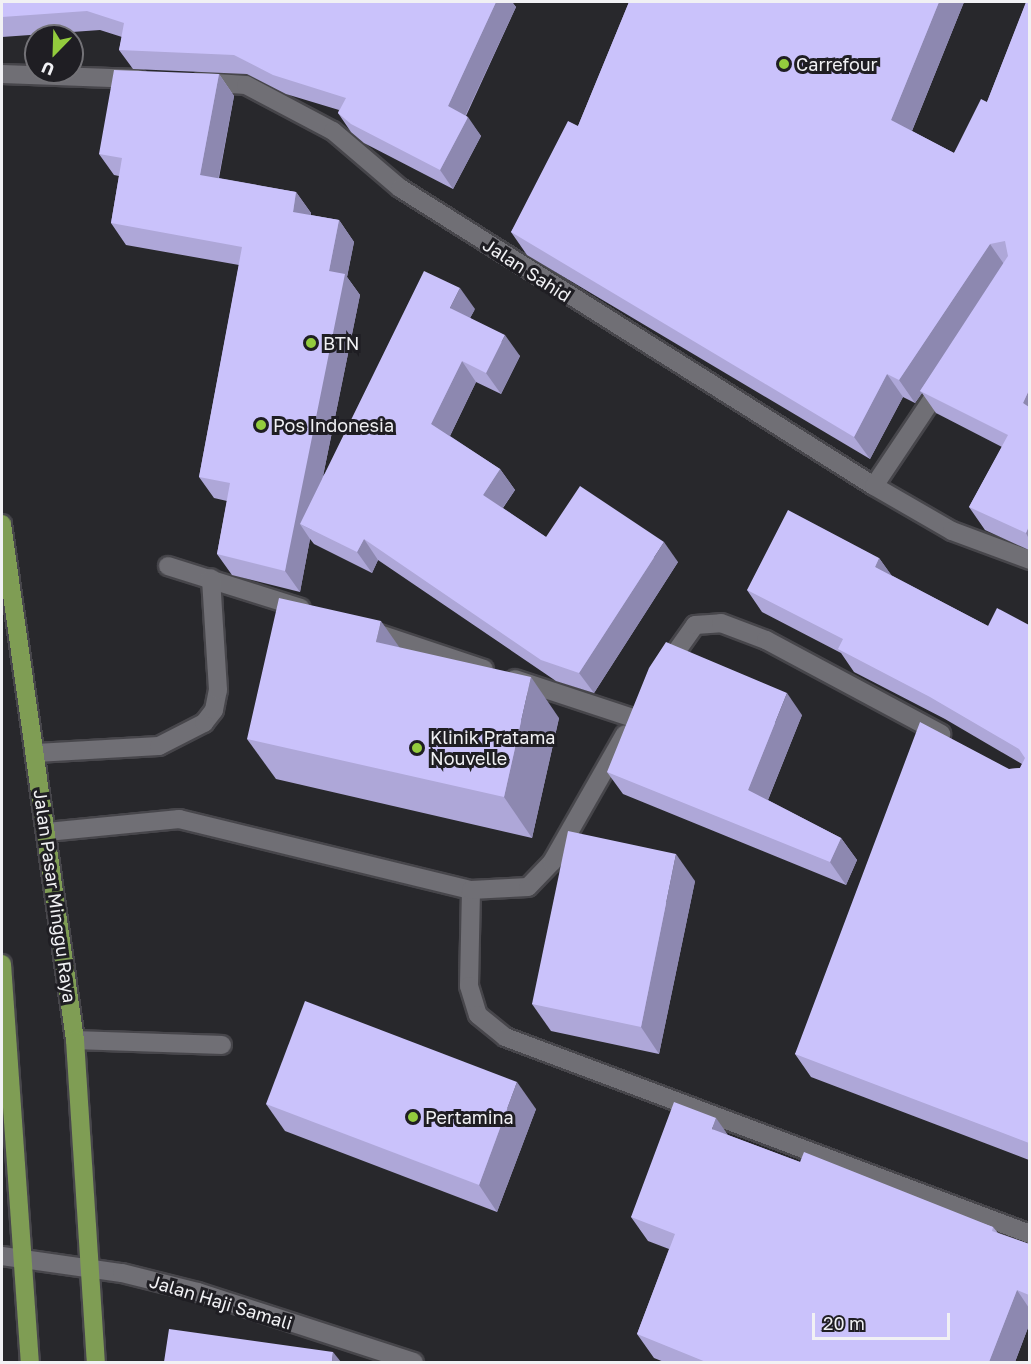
<!DOCTYPE html>
<html>
<head>
<meta charset="utf-8">
<style>
	body { margin:0 }
	#map { position:relative; width:1031px; height:1364px; overflow:hidden; background:#28282c; font-family:"Golos Text",sans-serif }
	div>[style] { position:absolute }
	[style*='--x'] { left:calc(var(--x)*1px); top:calc(var(--y)*1px); width:calc(var(--w)*1px); rotate:calc(var(--a)*1deg) }
	.roads { filter:drop-shadow(2px 0 #47464b) drop-shadow(-2px 0 #47464b) drop-shadow(0 2px #47464b) drop-shadow(0 -2px #47464b) }
	.minor>* { height:18px; margin:-9px; padding:0 9px; transform-origin:9px; border-radius:9px; background:#706f75 }
	.major>* { height:18px; margin:-9px; padding:0 9px; transform-origin:9px; border-radius:9px; background:#7f9d54 }
	.wall>* { inset:0; background:#aea7d8 }
	.shaded-wall>* { inset:0; background:#8d88b0 }
	.building>* { inset:0; background:#cac2fb }
	.dots>* { width:16px; height:16px; translate:-50% -50%; box-sizing:border-box; border:3px solid #1f1e23; border-radius:50% }
	span { translate:-50% -50%; white-space:nowrap; text-align:center; line-height:1.15; -webkit-text-stroke:6px #1f1e23; paint-order:stroke }
	.poi-label { font-size:18px; color:#f1f1f4 }
	.left { translate:0 -50%; text-align:left }
	.street-label { font-size:18px; color:#f1f1f4 }
	.frame { position:absolute; inset:0; border:3px solid #f1f1f4; pointer-events:none }
	.north { position:absolute; left:24px; top:24px; width:60px; height:60px; box-sizing:border-box; background:#1f1e23; border:2px solid #737277; border-radius:50%; rotate:203deg; font-size:16px; font-weight:700; line-height:24px; text-align:center; color:#f1f1f4 }
	.north::after { content:''; display:block; margin:auto; width:21px; height:27px; background:#93cc3d; clip-path:polygon(50% 0,100% 100%,50% 72%,0 100%) }
	.scale { position:absolute; left:812px; top:1313px; width:138px; height:27px; box-sizing:border-box; border:3px solid #f1f1f4; border-top:0; padding-left:8px; font-size:18px; line-height:21px; white-space:nowrap; color:#f1f1f4; -webkit-text-stroke:4px #1f1e23; paint-order:stroke }
</style>
</head>
<body>
<div id="map">
	<div class="roads">
		<div class="minor">
			<div style="--x:2;--y:74;--w:136;--a:2.1"></div>
			<div style="--x:201;--y:82;--w:45;--a:3.8"></div>
			<div style="--x:246;--y:85;--w:98;--a:27.9"></div>
			<div style="--x:333;--y:131;--w:88;--a:40.4"></div>
			<div style="--x:400;--y:188;--w:560;--a:32.16"></div>
			<div style="--x:874;--y:486;--w:90;--a:30"></div>
			<div style="--x:952;--y:531;--w:83;--a:20.4"></div>
			<div style="--x:874;--y:486;--w:124;--a:-56.2"></div>
			<div style="--x:168;--y:566;--w:139;--a:17.5"></div>
			<div style="--x:370;--y:631;--w:120;--a:18.4"></div>
			<div style="--x:666;--y:666;--w:50;--a:-54.7"></div>
			<div style="--x:695;--y:625;--w:26;--a:-4"></div>
			<div style="--x:721;--y:623;--w:48;--a:20.7"></div>
			<div style="--x:766;--y:640;--w:199;--a:28.2"></div>
			<div style="--x:515;--y:679;--w:124;--a:18.3"></div>
			<div style="--x:36;--y:753;--w:123;--a:-3.3"></div>
			<div style="--x:159;--y:746;--w:51;--a:-27.1"></div>
			<div style="--x:204;--y:723;--w:16;--a:-52"></div>
			<div style="--x:214;--y:710;--w:20;--a:-79"></div>
			<div style="--x:218;--y:690;--w:112;--a:-93.6"></div>
			<div style="--x:47;--y:832;--w:133;--a:-5.6"></div>
			<div style="--x:179;--y:819;--w:301;--a:13.7"></div>
			<div style="--x:471;--y:890;--w:96;--a:91.2"></div>
			<div style="--x:469;--y:986;--w:30;--a:73"></div>
			<div style="--x:478;--y:1015;--w:35;--a:39"></div>
			<div style="--x:505;--y:1037;--w:561;--a:20.57"></div>
			<div style="--x:471;--y:890;--w:57;--a:-3"></div>
			<div style="--x:528;--y:887;--w:35;--a:-46"></div>
			<div style="--x:552;--y:862;--w:147;--a:-60.3"></div>
			<div style="--x:75;--y:1040;--w:147;--a:1.9"></div>
			<div style="--x:2;--y:1256;--w:121;--a:8.1"></div>
			<div style="--x:122;--y:1273;--w:78;--a:14"></div>
			<div style="--x:198;--y:1292;--w:227;--a:18"></div>
		</div>
		<div class="major">
			<div style="--x:2;--y:524;--w:521;--a:81.95"></div>
			<div style="--x:75;--y:1040;--w:323;--a:86.3"></div>
			<div style="--x:2;--y:964;--w:399;--a:86"></div>
		</div>
	</div>
	<div class="wall">
		<div style="clip-path:polygon(2px 2px,512px 2px,516px 7px,466px 116px,481px 136px,453px 189px,364px 143px,351px 132px,338px 113px,339px 110px,286px 94px,247px 74px,133px 69px,119px 50px,122px 37px,100px 30px,2px 37px)"></div>
		<div style="clip-path:polygon(629px 2px,964px 2px,912px 131px,954px 153px,987px 102px,1026px 3px,1023px 2px,1029px 2px,1029px 550px,985px 530px,969px 507px,1002px 447px,936px 413px,922px 393px,915px 403px,903px 397px,870px 459px,527px 255px,511px 232px,578px 126px)"></div>
		<div style="clip-path:polygon(219px 74px,234px 96px,219px 178px,296px 192px,311px 213px,311px 215px,339px 220px,354px 242px,347px 277px,360px 295px,323px 476px,475px 309px,470px 318px,520px 356px,501px 394px,476px 382px,450px 436px,500px 469px,515px 490px,503px 508px,546px 537px,678px 562px,594px 693px,556px 681px,378px 560px,372px 573px,314px 544px,310px 539px,300px 592px,232px 575px,217px 554px,227px 501px,214px 498px,199px 477px,239px 265px,126px 245px,111px 223px,119px 176px,114px 175px,99px 154px)"></div>
		<div style="clip-path:polygon(879px 558px,891px 575px,988px 626px,1029px 625px,1029px 1160px,811px 1077px,795px 1054px,1009px 769px,1020px 768px,1022px 764px,945px 719px,854px 672px,841px 653px,762px 612px,747px 590px)"></div>
		<div style="clip-path:polygon(802px 715px,768px 800px,841px 838px,857px 860px,846px 885px,623px 794px,607px 772px)"></div>
		<div style="clip-path:polygon(559px 718px,532px 838px,276px 779px,247px 739px)"></div>
		<div style="clip-path:polygon(695px 881px,659px 1054px,551px 1031px,532px 1004px)"></div>
		<div style="clip-path:polygon(266px 1104px,536px 1109px,497px 1212px,285px 1131px)"></div>
		<div style="clip-path:polygon(728px 1135px,800px 1162px,993px 1227px,998px 1233px,1029px 1244px,1029px 1325px,1015px 1362px,664px 1362px,654px 1358px,637px 1334px,669px 1249px,648px 1241px,631px 1217px)"></div>
	</div>
	<div class="shaded-wall">
		<div style="clip-path:polygon(496px 2px,512px 2px,516px 7px,461px 125px,448px 106px)"></div>
		<div style="clip-path:polygon(939px 2px,964px 2px,907px 143px,891px 120px)"></div>
		<div style="clip-path:polygon(219px 74px,234px 96px,215px 196px,200px 175px)"></div>
		<div style="clip-path:polygon(468px 117px,481px 136px,453px 189px,440px 170px)"></div>
		<div style="clip-path:polygon(296px 192px,311px 213px,308px 233px,293px 212px)"></div>
		<div style="clip-path:polygon(339px 220px,354px 242px,347px 277px,360px 295px,312px 530px,300px 524px,310px 539px,300px 592px,285px 571px,329px 271px)"></div>
		<div style="clip-path:polygon(990px 244px,1006px 267px,920px 391px,922px 393px,915px 403px,899px 380px)"></div>
		<div style="clip-path:polygon(460px 288px,475px 309px,464px 329px,450px 308px)"></div>
		<div style="clip-path:polygon(505px 335px,520px 356px,501px 394px,486px 373px)"></div>
		<div style="clip-path:polygon(462px 361px,476px 382px,446px 444px,431px 424px)"></div>
		<div style="clip-path:polygon(887px 374px,903px 397px,870px 459px,854px 437px)"></div>
		<div style="clip-path:polygon(1029px 390px,1029px 413px,1023px 403px)"></div>
		<div style="clip-path:polygon(500px 469px,515px 490px,497px 516px,483px 495px)"></div>
		<div style="clip-path:polygon(1029px 526px,1029px 539px,1026px 533px)"></div>
		<div style="clip-path:polygon(364px 539px,378px 560px,372px 573px,357px 552px)"></div>
		<div style="clip-path:polygon(664px 542px,678px 562px,594px 693px,579px 673px)"></div>
		<div style="clip-path:polygon(879px 558px,895px 580px,875px 567px)"></div>
		<div style="clip-path:polygon(381px 621px,409px 661px,376px 642px)"></div>
		<div style="clip-path:polygon(531px 677px,559px 718px,532px 838px,504px 797px)"></div>
		<div style="clip-path:polygon(787px 693px,802px 715px,763px 812px,748px 790px)"></div>
		<div style="clip-path:polygon(841px 838px,857px 860px,846px 885px,830px 862px)"></div>
		<div style="clip-path:polygon(676px 854px,695px 881px,659px 1054px,641px 1027px)"></div>
		<div style="clip-path:polygon(517px 1082px,536px 1109px,497px 1212px,479px 1185px)"></div>
		<div style="clip-path:polygon(716px 1118px,733px 1142px,712px 1129px)"></div>
		<div style="clip-path:polygon(1017px 1290px,1029px 1308px,1029px 1325px,1015px 1362px,989px 1362px)"></div>
		<div style="clip-path:polygon(333px 1352px,341px 1362px,332px 1362px)"></div>
	</div>
	<div class="building">
		<div style="clip-path:polygon(2px 2px,496px 2px,448px 106px,468px 117px,440px 170px,351px 124px,338px 113px,346px 98px,273px 75px,234px 55px,119px 50px,124px 23px,87px 11px,2px 17px)"></div>
		<div style="clip-path:polygon(629px 2px,939px 2px,891px 120px,954px 153px,981px 99px,987px 102px,1026px 2px,1029px 2px,1029px 390px,1023px 403px,1029px 407px,1029px 526px,1026px 533px,969px 507px,1008px 435px,920px 391px,1008px 256px,1005px 241px,990px 244px,899px 380px,887px 374px,854px 437px,511px 232px,568px 121px,578px 126px)"></div>
		<div style="clip-path:polygon(114px 70px,219px 74px,200px 175px,296px 192px,293px 212px,339px 220px,329px 271px,345px 274px,285px 571px,217px 554px,230px 483px,199px 477px,242px 247px,111px 223px,122px 158px,99px 154px)"></div>
		<div style="clip-path:polygon(424px 271px,460px 288px,450px 308px,505px 335px,486px 373px,462px 361px,431px 424px,500px 469px,483px 495px,546px 537px,580px 486px,664px 542px,579px 673px,541px 660px,364px 539px,357px 552px,300px 524px)"></div>
		<div style="clip-path:polygon(788px 510px,879px 558px,875px 567px,988px 626px,997px 608px,1029px 625px,1029px 1143px,795px 1054px,920px 722px,1009px 769px,1020px 768px,1025px 758px,1019px 749px,930px 697px,838px 649px,843px 639px,747px 590px)"></div>
		<div style="clip-path:polygon(279px 598px,381px 621px,376px 642px,531px 677px,504px 797px,247px 739px)"></div>
		<div style="clip-path:polygon(666px 642px,787px 693px,748px 790px,841px 838px,830px 862px,607px 772px,649px 668px)"></div>
		<div style="clip-path:polygon(568px 831px,676px 854px,641px 1027px,532px 1004px)"></div>
		<div style="clip-path:polygon(305px 1001px,517px 1082px,479px 1185px,266px 1104px)"></div>
		<div style="clip-path:polygon(674px 1102px,716px 1118px,712px 1129px,800px 1162px,804px 1152px,993px 1227px,992px 1231px,1029px 1244px,1029px 1295px,1017px 1290px,989px 1362px,706px 1362px,637px 1334px,675px 1234px,631px 1217px)"></div>
		<div style="clip-path:polygon(169px 1329px,333px 1352px,332px 1362px,164px 1362px)"></div>
	</div>
	<div class="dots">
		<div style="left:784px;top:64px;background:#93cc3d"></div>
		<div style="left:311px;top:343px;background:#93cc3d"></div>
		<div style="left:261px;top:425px;background:#93cc3d"></div>
		<div style="left:417px;top:748px;background:#93cc3d"></div>
		<div style="left:413px;top:1117px;background:#93cc3d"></div>
	</div>
	<div class="poi-label">
		<span class="left" style="left:796px;top:64px">Carrefour</span>
		<span class="left" style="left:323px;top:343px">BTN</span>
		<span class="left" style="left:273px;top:425px">Pos Indonesia</span>
		<span class="left" style="left:430px;top:748px">Klinik Pratama<br>Nouvelle</span>
		<span class="left" style="left:425px;top:1117px">Pertamina</span>
	</div>
	<div class="street-label">
		<span style="left:527px;top:270px;rotate:33deg">Jalan Sahid</span>
		<span style="left:55px;top:896px;rotate:82deg">Jalan Pasar Minggu Raya</span>
		<span style="left:221px;top:1302px;rotate:17deg">Jalan Haji Samali</span>
	</div>
	<div class="frame"></div>
	<div class="north">U</div>
	<div class="scale">20 m</div>
</div>
</body>
</html>
